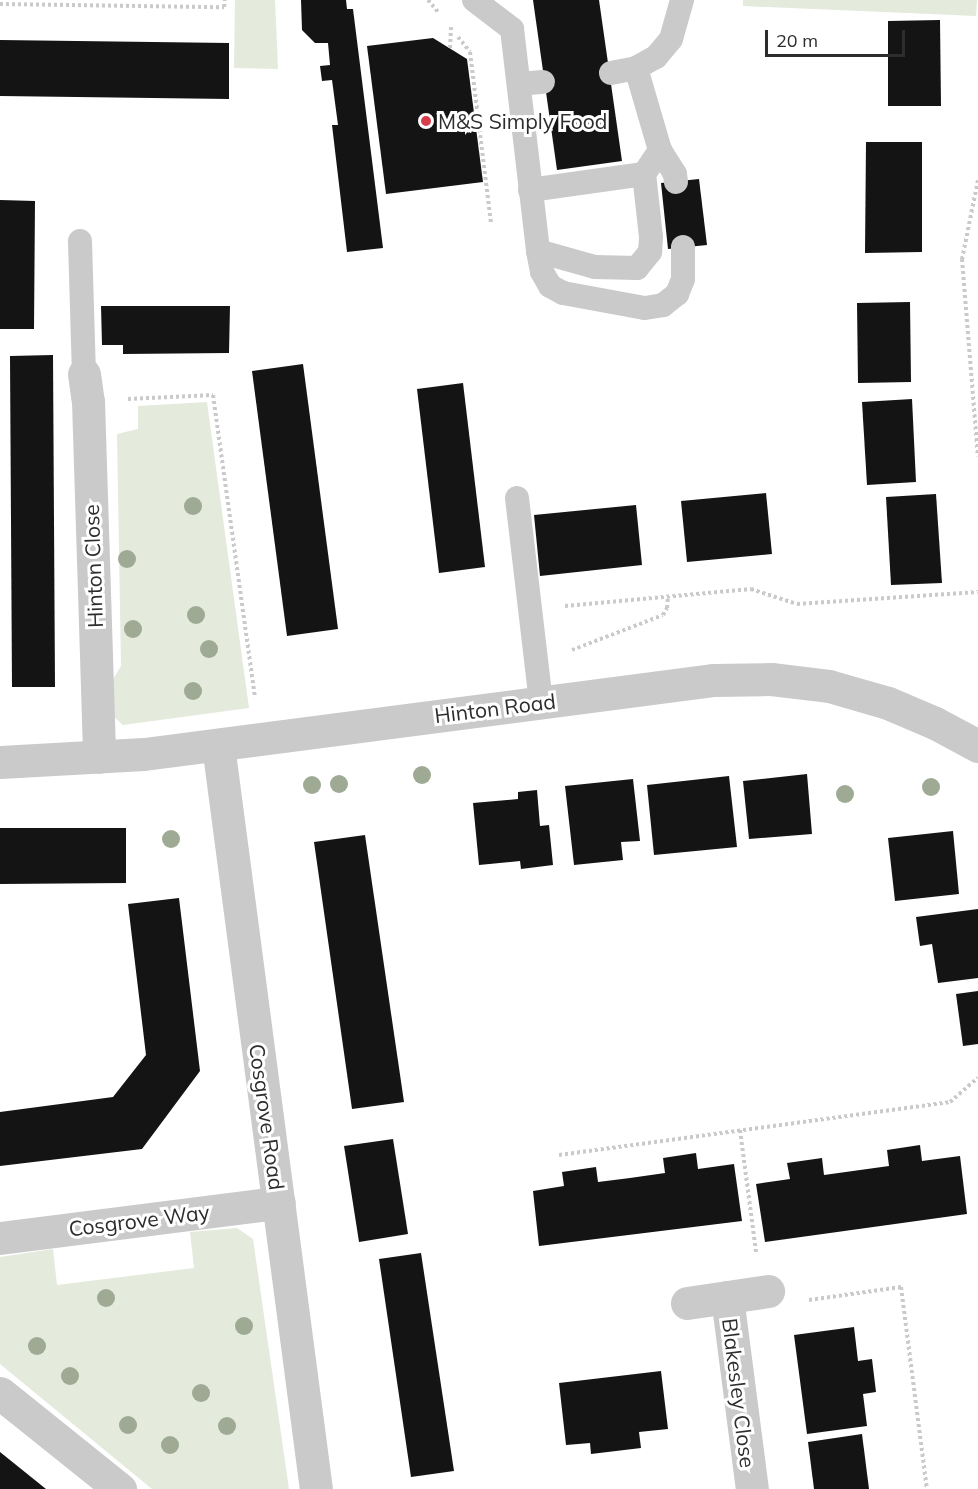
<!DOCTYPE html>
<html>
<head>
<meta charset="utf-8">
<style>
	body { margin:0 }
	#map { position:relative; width:978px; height:1489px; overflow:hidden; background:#fff; font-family:Mulish,sans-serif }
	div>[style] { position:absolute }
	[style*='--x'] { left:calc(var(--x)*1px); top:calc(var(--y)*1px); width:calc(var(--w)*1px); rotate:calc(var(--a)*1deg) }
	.green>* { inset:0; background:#e4eadc }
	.building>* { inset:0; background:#141414 }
	.path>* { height:4px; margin-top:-2px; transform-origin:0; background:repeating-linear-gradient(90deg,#cacaca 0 3px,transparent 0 6px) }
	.service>* { height:24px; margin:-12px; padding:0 12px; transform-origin:12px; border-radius:12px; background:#cacaca }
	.minor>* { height:33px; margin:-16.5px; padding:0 16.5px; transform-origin:16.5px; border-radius:16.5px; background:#cacaca }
	.trees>* { width:18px; height:18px; margin:-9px; border-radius:50%; background:#9faa95 }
	.dots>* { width:16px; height:16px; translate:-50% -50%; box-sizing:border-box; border:3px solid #fff; border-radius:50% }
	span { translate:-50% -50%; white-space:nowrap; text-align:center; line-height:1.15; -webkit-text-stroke:6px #fff; paint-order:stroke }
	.poi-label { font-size:21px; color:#2d2d2d }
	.left { translate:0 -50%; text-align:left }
	.street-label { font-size:21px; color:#2d2d2d }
	.scale { position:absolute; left:765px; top:30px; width:140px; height:27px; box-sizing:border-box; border:3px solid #2d2d2d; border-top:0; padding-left:8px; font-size:18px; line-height:21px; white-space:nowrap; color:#2d2d2d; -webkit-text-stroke:4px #fff; paint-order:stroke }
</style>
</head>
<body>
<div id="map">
	<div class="green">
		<div style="clip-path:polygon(235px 0,275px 0,278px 69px,234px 68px)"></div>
		<div style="clip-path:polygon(743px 0,977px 0,976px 16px,743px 6px)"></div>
		<div style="clip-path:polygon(207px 402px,249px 708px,123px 725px,113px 716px,107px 689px,121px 666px,117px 434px,138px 429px,138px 406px)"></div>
		<div style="clip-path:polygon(237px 1228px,253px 1239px,289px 1489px,152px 1489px,0 1364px,0 1257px,53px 1249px,57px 1285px,194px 1268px,190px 1232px)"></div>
	</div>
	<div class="building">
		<div style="clip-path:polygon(301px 0,346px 0,347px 9px,353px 9px,383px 248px,347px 252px,332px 125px,338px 125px,332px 80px,322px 81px,320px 66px,330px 65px,328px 43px,315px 43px,302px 30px)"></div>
		<div style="clip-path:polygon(533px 0,599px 0,622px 161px,557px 170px)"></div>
		<div style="clip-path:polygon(940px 20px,941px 106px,888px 106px,888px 21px)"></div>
		<div style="clip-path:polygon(433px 38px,467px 59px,483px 182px,386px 194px,367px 46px)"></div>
		<div style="clip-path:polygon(0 40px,229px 43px,229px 99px,0 96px)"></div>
		<div style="clip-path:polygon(866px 142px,922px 142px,922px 252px,865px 253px)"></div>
		<div style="clip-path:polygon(699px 179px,707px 245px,668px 249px,661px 183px)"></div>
		<div style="clip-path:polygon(0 200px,35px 201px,34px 329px,0 329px)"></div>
		<div style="clip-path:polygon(910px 302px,911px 382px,858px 383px,857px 303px)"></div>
		<div style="clip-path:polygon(101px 306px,230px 306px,229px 353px,123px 354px,123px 345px,102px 345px)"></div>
		<div style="clip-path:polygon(53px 355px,55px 687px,12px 687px,10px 356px)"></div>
		<div style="clip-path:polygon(303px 364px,338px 629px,287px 636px,252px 371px)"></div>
		<div style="clip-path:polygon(463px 383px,485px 567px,439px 573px,417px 389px)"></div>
		<div style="clip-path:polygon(912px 399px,916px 482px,867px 485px,862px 402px)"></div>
		<div style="clip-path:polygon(766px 493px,772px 554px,687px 562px,681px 501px)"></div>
		<div style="clip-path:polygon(936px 494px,942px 583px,891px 585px,886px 497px)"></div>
		<div style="clip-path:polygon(636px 505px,642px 565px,540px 576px,534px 515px)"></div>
		<div style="clip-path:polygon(807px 774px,812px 834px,749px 839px,743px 781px)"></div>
		<div style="clip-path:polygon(729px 776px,737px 847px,654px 855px,647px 785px)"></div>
		<div style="clip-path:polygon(633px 779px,640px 841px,621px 842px,623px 860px,574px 865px,565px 786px)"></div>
		<div style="clip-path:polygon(537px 790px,540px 826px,549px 825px,553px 865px,521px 869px,520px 861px,479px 865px,473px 803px,518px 799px,518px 792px)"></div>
		<div style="clip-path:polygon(0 828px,126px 828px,126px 883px,0 884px)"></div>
		<div style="clip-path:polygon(953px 831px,959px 894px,895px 901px,888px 838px)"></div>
		<div style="clip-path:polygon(365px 835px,404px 1102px,352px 1109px,314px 842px)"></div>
		<div style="clip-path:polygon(179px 898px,200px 1071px,142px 1149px,0 1166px,0 1112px,113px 1097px,146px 1055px,128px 904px)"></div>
		<div style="clip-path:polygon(978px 909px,978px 978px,938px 983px,932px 944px,920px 946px,916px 917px)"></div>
		<div style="clip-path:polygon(978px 991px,978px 1044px,963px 1046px,956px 994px)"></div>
		<div style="clip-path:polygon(393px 1139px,408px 1234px,359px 1242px,344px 1146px)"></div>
		<div style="clip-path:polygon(920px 1145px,922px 1161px,960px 1156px,967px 1214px,765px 1242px,756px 1184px,790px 1179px,787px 1163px,822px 1158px,824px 1175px,889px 1166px,887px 1150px)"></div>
		<div style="clip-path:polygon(696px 1153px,698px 1169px,734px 1164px,742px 1221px,539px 1246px,533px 1191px,564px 1186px,562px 1172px,596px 1167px,598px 1182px,630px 1178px,665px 1173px,663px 1158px)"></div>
		<div style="clip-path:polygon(421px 1253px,454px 1471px,411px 1477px,379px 1259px)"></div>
		<div style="clip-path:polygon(854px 1327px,858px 1361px,872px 1359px,876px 1392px,863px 1394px,867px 1426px,807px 1434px,794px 1335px)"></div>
		<div style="clip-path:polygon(661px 1371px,668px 1429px,639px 1432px,641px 1448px,591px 1454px,590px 1443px,566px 1445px,559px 1383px)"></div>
		<div style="clip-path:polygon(862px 1434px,869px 1489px,814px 1489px,808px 1442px)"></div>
		<div style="clip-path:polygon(0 1452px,46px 1489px,0 1489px)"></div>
	</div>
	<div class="path">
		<div style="--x:428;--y:0;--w:16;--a:50"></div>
		<div style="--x:0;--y:4;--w:224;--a:0.8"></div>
		<div style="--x:224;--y:7;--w:7;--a:-82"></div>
		<div style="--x:458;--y:37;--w:19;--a:51"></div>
		<div style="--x:470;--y:52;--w:172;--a:83"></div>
		<div style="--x:450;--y:48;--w:21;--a:-87"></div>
		<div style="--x:978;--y:180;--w:81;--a:101.4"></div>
		<div style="--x:962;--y:259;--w:198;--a:85.4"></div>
		<div style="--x:128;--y:399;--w:85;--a:-2.7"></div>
		<div style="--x:213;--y:395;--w:306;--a:82.1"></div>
		<div style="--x:565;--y:606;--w:187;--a:-5.2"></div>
		<div style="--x:751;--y:589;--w:48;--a:18.1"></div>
		<div style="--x:797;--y:604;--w:181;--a:-3.8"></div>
		<div style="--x:572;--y:650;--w:97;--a:-21"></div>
		<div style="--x:663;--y:615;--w:8;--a:-60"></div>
		<div style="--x:667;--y:608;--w:11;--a:-85"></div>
		<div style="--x:740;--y:1130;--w:123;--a:82.5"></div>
		<div style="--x:559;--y:1155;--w:395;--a:-7.7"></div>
		<div style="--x:950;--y:1102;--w:37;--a:-41"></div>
		<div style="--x:809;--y:1300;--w:93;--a:-8"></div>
		<div style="--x:901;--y:1287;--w:204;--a:82.7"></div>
	</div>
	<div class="service">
		<div style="--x:474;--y:0;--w:48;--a:37.3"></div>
		<div style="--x:512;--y:29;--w:224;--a:83.3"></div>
		<div style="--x:538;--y:251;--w:21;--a:79"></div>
		<div style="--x:542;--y:272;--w:16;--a:60"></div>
		<div style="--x:550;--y:286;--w:15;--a:28"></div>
		<div style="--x:563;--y:293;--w:83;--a:10.4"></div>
		<div style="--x:645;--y:308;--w:18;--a:-9"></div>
		<div style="--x:663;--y:305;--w:18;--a:-38"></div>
		<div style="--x:677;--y:294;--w:16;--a:-68"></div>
		<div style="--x:683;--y:279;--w:32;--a:-90"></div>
		<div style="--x:636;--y:68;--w:85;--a:73.7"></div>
		<div style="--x:660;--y:150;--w:28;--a:58"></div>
		<div style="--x:675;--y:174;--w:8;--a:83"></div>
		<div style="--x:611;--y:73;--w:25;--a:-11"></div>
		<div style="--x:636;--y:68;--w:23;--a:-29"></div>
		<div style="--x:656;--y:57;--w:23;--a:-50"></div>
		<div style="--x:671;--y:39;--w:41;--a:-74.2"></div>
		<div style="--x:519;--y:84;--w:24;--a:-5"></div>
		<div style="--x:530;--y:190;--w:115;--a:-8"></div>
		<div style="--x:644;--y:174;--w:29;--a:-56"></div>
		<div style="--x:80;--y:241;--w:133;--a:88.3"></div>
		<div style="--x:538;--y:251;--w:59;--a:15.7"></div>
		<div style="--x:595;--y:267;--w:42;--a:1.4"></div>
		<div style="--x:637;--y:268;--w:21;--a:-51"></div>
		<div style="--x:650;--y:252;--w:15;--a:-86"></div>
		<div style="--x:651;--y:237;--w:63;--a:-96.3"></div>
		<div style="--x:517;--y:498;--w:205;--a:83.3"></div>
	</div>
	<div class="minor">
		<div style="--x:84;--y:374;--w:27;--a:82"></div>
		<div style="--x:88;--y:401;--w:356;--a:88.2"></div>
		<div style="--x:218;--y:745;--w:750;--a:82.5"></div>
		<div style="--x:0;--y:762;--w:144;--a:-3.2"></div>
		<div style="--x:144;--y:754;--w:575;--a:-7.4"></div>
		<div style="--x:714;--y:680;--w:57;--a:-1"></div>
		<div style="--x:771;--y:679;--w:58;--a:6.9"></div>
		<div style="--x:829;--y:686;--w:61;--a:16.1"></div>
		<div style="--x:888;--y:703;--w:51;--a:23.1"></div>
		<div style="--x:935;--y:723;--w:49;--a:28.1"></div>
		<div style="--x:0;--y:1238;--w:281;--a:-7.2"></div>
		<div style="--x:727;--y:1297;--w:194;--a:82.6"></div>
		<div style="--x:687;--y:1303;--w:82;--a:-8.4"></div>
		<div style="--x:0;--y:1393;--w:154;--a:38.7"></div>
	</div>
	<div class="trees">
		<div style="left:193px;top:506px"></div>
		<div style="left:127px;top:559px"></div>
		<div style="left:196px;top:615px"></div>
		<div style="left:133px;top:629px"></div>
		<div style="left:209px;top:649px"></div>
		<div style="left:193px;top:691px"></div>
		<div style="left:422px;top:775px"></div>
		<div style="left:339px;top:784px"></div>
		<div style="left:312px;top:785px"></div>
		<div style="left:931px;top:787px"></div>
		<div style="left:845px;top:794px"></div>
		<div style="left:171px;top:839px"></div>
		<div style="left:106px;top:1298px"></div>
		<div style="left:244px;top:1326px"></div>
		<div style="left:37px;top:1346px"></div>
		<div style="left:70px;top:1376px"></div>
		<div style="left:201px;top:1393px"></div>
		<div style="left:128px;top:1425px"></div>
		<div style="left:227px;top:1426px"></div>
		<div style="left:170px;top:1445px"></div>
	</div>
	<div class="dots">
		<div style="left:426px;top:121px;background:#d73d4b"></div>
	</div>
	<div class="poi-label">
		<span class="left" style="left:438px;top:121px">M&amp;S Simply Food</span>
	</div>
	<div class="street-label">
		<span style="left:93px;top:566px;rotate:-92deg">Hinton Close</span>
		<span style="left:495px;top:708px;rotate:-7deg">Hinton Road</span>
		<span style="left:267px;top:1117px;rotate:82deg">Cosgrove Road</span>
		<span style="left:139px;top:1220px;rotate:-7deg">Cosgrove Way</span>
		<span style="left:739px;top:1393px;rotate:83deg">Blakesley Close</span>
	</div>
	<div class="scale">20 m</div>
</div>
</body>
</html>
